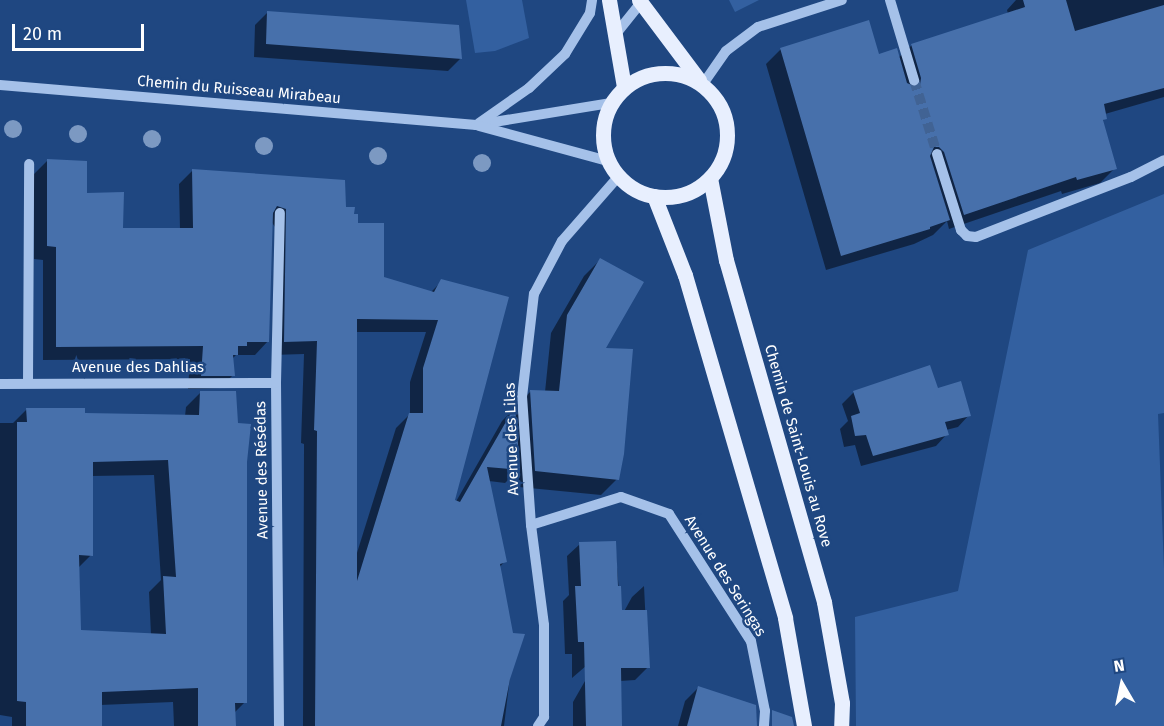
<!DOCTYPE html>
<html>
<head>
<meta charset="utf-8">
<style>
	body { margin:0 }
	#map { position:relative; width:1164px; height:726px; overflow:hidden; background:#1f4781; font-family:"Fira Sans",sans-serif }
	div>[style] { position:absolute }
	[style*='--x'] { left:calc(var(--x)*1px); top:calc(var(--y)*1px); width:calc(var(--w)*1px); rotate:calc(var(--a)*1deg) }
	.green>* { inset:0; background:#3360a0 }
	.shadow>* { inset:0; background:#0007 }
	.building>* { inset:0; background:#4770ab }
	.minor-tunnel>* { height:10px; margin-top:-5px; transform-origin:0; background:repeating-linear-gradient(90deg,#416394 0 10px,transparent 0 15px) }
	.minor>* { height:10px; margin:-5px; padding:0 5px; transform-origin:5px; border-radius:5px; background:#a5c1e9 }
	.major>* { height:15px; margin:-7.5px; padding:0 7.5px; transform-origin:7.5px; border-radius:7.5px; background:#e8effe }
	.major>.ring { margin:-7.5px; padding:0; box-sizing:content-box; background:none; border:15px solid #e8effe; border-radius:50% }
	.trees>* { width:18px; height:18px; margin:-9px; border-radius:50%; background:#7c99c2 }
	span { translate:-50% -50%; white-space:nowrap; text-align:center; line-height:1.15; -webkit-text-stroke:5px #1f4781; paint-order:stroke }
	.street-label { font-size:15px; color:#fff }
	.north { position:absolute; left:1092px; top:654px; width:60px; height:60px; -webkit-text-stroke:4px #1f4781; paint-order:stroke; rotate:351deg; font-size:16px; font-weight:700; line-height:24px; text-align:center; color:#fff }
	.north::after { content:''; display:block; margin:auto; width:21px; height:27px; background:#fff; clip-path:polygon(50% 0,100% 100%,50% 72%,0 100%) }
	.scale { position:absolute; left:12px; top:24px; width:132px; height:27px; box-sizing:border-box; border:3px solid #fff; border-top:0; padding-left:8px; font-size:18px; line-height:21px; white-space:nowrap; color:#fff; -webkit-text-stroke:4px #1f4781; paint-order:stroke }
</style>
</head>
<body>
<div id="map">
	<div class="green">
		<div style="clip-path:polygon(466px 0,522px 0,529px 38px,495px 51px,475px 53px)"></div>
		<div style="clip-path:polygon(729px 0,759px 0,735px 12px)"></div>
		<div style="clip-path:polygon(1164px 194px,1164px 413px,1158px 414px,1164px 569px,1164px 726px,856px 726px,855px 617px,958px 591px,1028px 250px)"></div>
	</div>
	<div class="shadow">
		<div style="clip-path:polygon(1016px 0,1164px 0,1164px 97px,1105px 114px,1105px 118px,1102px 122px,1115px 168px,1100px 183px,1062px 194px,1061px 191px,949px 229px,947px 221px,933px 235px,914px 244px,826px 270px,766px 64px,781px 49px,898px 58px,912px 45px,1008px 14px,1007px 10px)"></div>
		<div style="clip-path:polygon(268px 12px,461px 58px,448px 71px,254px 57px,255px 25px)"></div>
		<div style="clip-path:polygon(evenodd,48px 160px,121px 229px,180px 230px,179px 184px,193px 170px,344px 209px,353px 216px,382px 279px,431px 292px,442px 281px,454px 505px,502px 421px,531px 391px,545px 392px,551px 333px,584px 276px,600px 260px,604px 349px,617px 479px,601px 495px,519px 487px,518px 470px,505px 483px,489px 481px,505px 561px,499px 568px,510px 677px,504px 726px,303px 726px,304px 444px,301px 443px,304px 354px,272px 355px,275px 227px,271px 221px,268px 341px,255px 355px,236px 355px,232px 359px,233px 375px,220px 388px,188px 389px,190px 359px,43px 360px,43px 260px,34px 259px,34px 174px,48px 160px,355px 332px,426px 332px,410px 382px,410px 414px,396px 428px,356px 556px,355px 332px)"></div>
		<div style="clip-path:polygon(937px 390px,969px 415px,958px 427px,946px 430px,947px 434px,936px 446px,861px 466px,855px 445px,844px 447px,840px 429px,848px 421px,842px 404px,854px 392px)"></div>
		<div style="clip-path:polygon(evenodd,201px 392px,237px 425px,246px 462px,245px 702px,234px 713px,234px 726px,174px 726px,173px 702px,100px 705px,100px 726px,12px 726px,12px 717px,0 715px,0 423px,13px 423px,27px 409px,83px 414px,185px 416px,186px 407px,201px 392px,154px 475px,161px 580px,149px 592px,151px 635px,79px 632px,77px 569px,91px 555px,92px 476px,154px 475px)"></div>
		<div style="clip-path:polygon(615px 542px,621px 617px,632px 597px,644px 586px,648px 667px,635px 680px,620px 681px,621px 726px,573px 726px,573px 702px,601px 653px,572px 678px,572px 654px,565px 654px,563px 601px,569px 595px,567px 556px,580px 544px)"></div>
		<div style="clip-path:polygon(698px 688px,742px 726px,678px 726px,685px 701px)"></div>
	</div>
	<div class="building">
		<div style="clip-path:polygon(1023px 0,1066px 0,1075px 31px,1164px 5px,1164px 88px,1104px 104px,1107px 119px,1103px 120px,1117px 169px,1077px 180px,1076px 177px,964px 215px,944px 152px,939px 147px,934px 147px,930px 156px,950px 220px,930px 227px,930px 229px,841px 256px,780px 48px,869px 20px,879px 54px,897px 48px,907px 83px,916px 87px,920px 85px,921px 78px,911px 44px,1025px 7px)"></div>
		<div style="clip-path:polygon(267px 11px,459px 25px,462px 59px,266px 44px)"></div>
		<div style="clip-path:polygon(evenodd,47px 159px,87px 161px,87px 193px,124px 192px,123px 228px,193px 228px,192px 169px,345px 180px,346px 207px,355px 207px,354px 214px,358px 214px,358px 223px,384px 223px,384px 277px,434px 292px,441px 279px,509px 297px,455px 500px,460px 502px,515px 406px,520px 470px,487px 467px,507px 562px,500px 564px,513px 633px,525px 634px,510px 679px,501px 726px,315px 726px,317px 431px,314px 430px,317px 341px,284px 342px,286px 209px,277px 206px,273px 213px,269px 342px,247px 342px,247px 346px,238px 346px,238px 355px,233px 355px,235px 376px,201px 376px,203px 346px,56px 347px,56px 247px,47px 246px,47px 159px,357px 319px,438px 320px,423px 368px,423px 413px,409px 413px,357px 581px,357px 319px)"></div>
		<div style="clip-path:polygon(600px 258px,644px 282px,606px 348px,633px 349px,624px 454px,619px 480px,535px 471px,530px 390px,559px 391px,567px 315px)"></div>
		<div style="clip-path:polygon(930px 365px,938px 388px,961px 381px,971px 416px,945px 422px,949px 435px,873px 456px,866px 435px,855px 436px,851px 416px,860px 413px,853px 391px)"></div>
		<div style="clip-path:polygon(evenodd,200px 391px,236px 391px,238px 423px,251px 424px,247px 462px,247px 703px,235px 703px,236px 726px,198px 726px,198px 688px,102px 692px,102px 726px,26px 726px,26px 702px,17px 701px,17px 422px,27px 422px,26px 408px,85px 408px,85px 413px,199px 415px,200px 391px,168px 460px,176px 577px,163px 576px,166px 634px,81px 630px,79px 555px,93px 556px,93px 462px,168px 460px)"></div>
		<div style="clip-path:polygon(616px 541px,618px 586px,621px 586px,622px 610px,647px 610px,650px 668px,621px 668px,622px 726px,586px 726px,584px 642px,578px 642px,575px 586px,581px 586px,579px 542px)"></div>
		<div style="clip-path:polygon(698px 686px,756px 705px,757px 726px,687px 726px)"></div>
		<div style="clip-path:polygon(772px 710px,792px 717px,794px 726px,772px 726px)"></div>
	</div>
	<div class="minor-tunnel">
		<div style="--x:914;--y:80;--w:77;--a:72.7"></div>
	</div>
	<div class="minor">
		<div style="--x:890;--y:0;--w:84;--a:73.3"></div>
		<div style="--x:615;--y:35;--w:45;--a:-51.3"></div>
		<div style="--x:703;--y:84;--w:40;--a:-55.1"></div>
		<div style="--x:726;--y:51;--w:40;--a:-37"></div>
		<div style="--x:758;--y:27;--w:88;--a:-17.8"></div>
		<div style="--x:0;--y:85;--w:478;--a:4.8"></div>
		<div style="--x:476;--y:125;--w:137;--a:-9.3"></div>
		<div style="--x:479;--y:123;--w:61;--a:-35"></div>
		<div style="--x:529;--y:88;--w:50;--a:-43.4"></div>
		<div style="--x:565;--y:54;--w:48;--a:-58.6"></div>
		<div style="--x:590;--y:13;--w:13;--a:-81"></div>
		<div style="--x:479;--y:126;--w:134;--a:15.2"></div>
		<div style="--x:937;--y:154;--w:80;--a:72.5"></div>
		<div style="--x:961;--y:230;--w:8;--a:45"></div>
		<div style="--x:967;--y:236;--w:9;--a:6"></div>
		<div style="--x:976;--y:237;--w:166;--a:-21.2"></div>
		<div style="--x:1131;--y:177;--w:37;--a:-27"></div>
		<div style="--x:28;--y:383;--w:219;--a:-89.7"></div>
		<div style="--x:0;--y:384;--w:276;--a:-0.2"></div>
		<div style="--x:531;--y:525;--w:94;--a:-17.3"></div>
		<div style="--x:621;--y:497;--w:51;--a:19.5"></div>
		<div style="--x:669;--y:514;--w:151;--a:57.2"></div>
		<div style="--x:751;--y:641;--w:71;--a:78.7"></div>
		<div style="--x:765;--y:711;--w:15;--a:94"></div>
		<div style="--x:279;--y:726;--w:343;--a:-90.5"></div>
		<div style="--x:276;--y:383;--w:170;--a:-88.7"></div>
		<div style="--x:538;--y:726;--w:11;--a:-56"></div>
		<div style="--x:544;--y:717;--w:92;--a:-90"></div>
		<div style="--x:544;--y:625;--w:101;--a:-97.4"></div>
		<div style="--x:531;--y:525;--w:128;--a:-94"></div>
		<div style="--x:522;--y:397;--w:104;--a:-83.4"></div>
		<div style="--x:534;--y:294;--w:60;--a:-62.2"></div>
		<div style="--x:562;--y:241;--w:85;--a:-48.8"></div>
	</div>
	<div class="major">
		<div style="--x:609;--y:0;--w:88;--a:80.2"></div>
		<div style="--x:639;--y:0;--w:100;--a:53.1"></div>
		<div class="ring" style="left:603px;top:73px;width:109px;height:109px"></div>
		<div style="--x:710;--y:178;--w:84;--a:79"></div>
		<div style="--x:726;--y:260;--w:356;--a:74"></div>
		<div style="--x:824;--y:602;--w:103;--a:79.9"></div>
		<div style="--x:842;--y:703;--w:23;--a:92"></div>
		<div style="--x:654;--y:196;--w:85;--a:68.6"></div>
		<div style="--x:685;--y:275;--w:357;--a:73.7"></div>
		<div style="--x:785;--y:618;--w:110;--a:80"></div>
	</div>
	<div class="trees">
		<div style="left:13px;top:129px"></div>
		<div style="left:78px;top:134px"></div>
		<div style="left:152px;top:139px"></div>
		<div style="left:264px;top:146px"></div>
		<div style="left:378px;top:156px"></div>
		<div style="left:482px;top:163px"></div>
	</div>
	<div class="street-label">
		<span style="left:239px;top:90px;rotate:5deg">Chemin du Ruisseau Mirabeau</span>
		<span style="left:138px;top:368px">Avenue des Dahlias</span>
		<span style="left:512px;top:439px;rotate:-92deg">Avenue des Lilas</span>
		<span style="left:798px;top:446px;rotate:74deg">Chemin de Saint-Louis au Rove</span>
		<span style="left:262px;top:470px;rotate:-91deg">Avenue des Résédas</span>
		<span style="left:725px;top:576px;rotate:58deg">Avenue des Seringas</span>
	</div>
	<div class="north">N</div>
	<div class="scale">20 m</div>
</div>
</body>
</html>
